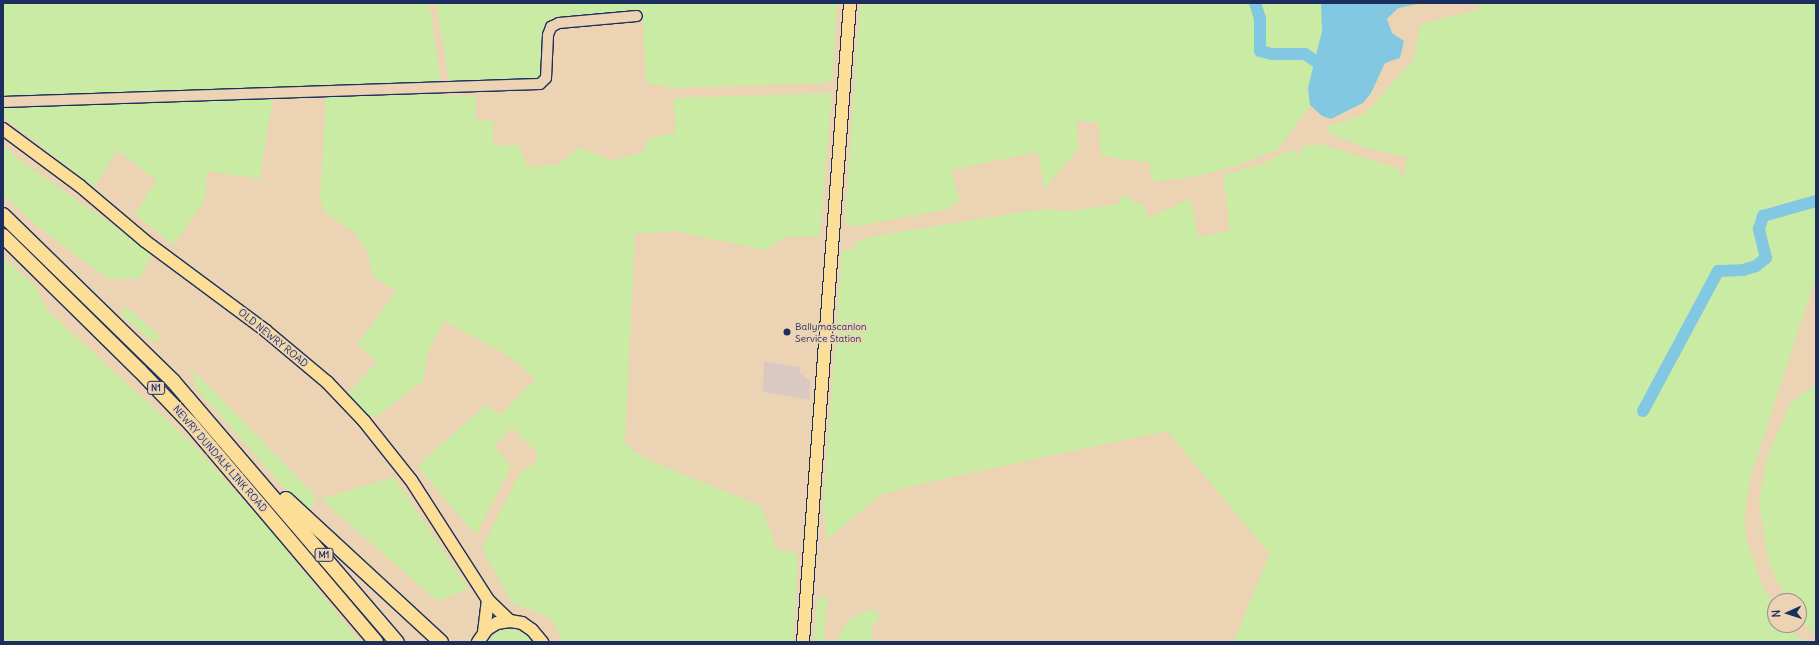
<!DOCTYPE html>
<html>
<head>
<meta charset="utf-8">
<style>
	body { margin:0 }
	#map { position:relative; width:1819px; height:645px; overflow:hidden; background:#ecd3b4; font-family:Delius,sans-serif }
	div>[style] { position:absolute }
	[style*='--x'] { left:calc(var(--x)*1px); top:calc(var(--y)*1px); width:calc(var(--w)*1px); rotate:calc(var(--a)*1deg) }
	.built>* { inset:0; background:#dac9c2 }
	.green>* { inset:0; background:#caeba3 }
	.water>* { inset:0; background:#82c8e3 }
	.river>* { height:12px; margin:-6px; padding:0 6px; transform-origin:6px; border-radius:6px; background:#82c8e3 }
	.roads { filter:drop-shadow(1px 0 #1b2f5e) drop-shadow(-1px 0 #1b2f5e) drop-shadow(0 1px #1b2f5e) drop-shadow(0 -1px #1b2f5e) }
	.minor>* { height:10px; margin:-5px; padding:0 5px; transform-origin:5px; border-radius:5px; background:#ecd3b4 }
	.major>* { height:12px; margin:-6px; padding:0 6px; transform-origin:6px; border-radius:6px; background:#fdde96 }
	.highway>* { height:14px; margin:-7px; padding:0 7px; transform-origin:7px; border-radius:7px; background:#fdde96 }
	.dots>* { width:11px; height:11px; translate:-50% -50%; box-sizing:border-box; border:2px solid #ecd3b4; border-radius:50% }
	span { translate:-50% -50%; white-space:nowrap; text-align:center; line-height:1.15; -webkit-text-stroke:3.5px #ecd3b4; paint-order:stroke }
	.shield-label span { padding:1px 3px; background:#ecd3b4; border:1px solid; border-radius:3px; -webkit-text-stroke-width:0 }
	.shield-label { font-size:9px; color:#1b2f5e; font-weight:700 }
	.poi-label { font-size:10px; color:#1b2f5e }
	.left { translate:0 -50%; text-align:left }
	.street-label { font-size:10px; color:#1b2f5e }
	.frame { position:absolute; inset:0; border:4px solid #1b2f5e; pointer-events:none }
	.north { position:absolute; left:1767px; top:593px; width:40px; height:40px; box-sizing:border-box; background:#ecd3b4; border:1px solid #989192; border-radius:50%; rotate:267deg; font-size:11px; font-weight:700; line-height:16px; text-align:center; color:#1b2f5e }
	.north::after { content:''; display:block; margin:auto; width:14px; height:18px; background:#1b2f5e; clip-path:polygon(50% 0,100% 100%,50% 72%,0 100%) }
</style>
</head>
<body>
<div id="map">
	<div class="built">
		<div style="clip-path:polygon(764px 361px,800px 367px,800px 373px,810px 381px,809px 400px,763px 392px)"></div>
	</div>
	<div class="green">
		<div style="clip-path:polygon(3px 3px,429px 3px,441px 81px,3px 98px)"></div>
		<div style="clip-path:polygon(436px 3px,837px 3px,833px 77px,828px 83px,673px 88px,646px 83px,642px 9px,552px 21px,543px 34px,542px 77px,539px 81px,450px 85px)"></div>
		<div style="clip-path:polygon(860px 3px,1249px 3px,1255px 17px,1254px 49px,1266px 56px,1300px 59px,1325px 72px,1350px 16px,1422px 3px,1398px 8px,1387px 19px,1392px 33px,1404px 41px,1400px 58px,1385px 63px,1371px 93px,1363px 103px,1331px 119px,1322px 116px,1310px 106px,1278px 149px,1236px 166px,1199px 176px,1152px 182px,1149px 163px,1101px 156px,1099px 123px,1076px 121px,1079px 148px,1044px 189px,1038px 152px,951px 170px,960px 200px,945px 210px,851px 227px,845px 220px)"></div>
		<div style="clip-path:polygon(1261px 3px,1337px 3px,1329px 63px,1302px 50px,1273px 52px,1263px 48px,1264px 15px)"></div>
		<div style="clip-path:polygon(1481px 3px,1816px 3px,1816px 276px,1750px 479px,1745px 515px,1746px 538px,1763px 587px,1775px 607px,1775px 625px,1787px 625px,1802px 642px,1233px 642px,1270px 554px,1167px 431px,924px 483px,881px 495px,827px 539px,823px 508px,842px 250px,854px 250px,855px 242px,875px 236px,1021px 212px,1045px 209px,1070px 211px,1118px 204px,1125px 193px,1135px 203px,1142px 203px,1149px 217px,1191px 199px,1198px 237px,1230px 231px,1223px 175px,1264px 163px,1290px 150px,1300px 155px,1302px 148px,1309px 145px,1324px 145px,1397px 168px,1404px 178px,1407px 157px,1367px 148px,1331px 134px,1327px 127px,1365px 114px,1414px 59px,1420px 24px,1477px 10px)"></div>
		<div style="clip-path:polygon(832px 93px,820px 236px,786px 237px,765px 250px,674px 231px,635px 234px,625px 443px,646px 459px,761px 506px,778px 550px,796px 553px,798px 560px,793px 642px,563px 642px,552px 619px,511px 602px,482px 548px,520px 472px,536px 463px,537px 453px,512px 428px,495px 446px,511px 467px,476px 535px,417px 466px,486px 405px,500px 415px,535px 379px,509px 356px,444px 321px,428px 352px,423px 381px,378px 416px,364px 415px,347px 394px,377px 362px,357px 344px,396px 291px,372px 275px,368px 253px,355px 233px,326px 214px,320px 199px,326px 97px,430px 94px,476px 96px,476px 121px,493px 120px,493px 146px,518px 145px,528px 167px,559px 164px,579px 147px,612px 161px,643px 152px,649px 138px,676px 133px,673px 98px)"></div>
		<div style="clip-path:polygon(273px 98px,260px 179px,207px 171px,205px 200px,174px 245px,135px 214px,157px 180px,117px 151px,94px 187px,3px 117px,3px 105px)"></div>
		<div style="clip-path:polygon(3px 145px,17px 158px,153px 253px,140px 278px,108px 279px,40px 228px,3px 195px)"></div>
		<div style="clip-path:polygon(3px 258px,34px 284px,48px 311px,193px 444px,271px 531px,360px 642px,3px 642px)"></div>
		<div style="clip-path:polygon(127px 307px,161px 337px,153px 342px,120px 314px)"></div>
		<div style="clip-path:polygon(193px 370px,316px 496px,310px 511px,284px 488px,196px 388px)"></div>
		<div style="clip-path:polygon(1816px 384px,1816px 636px,1799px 617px,1799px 601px,1788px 601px,1775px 577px,1768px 560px,1759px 503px,1766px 461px,1790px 403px)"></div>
		<div style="clip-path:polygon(394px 477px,469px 589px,437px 601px,321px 499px)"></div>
		<div style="clip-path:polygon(827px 596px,824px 642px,813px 642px,818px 597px)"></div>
		<div style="clip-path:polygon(873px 610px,880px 616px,871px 629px,873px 642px,836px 642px,848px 620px,864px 611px)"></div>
		<div style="clip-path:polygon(507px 629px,526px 632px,535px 642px,487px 642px,498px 631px)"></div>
	</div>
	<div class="water">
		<div style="clip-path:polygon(1321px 3px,1422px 3px,1398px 8px,1387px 19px,1392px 33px,1404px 41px,1400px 58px,1385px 63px,1371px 93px,1363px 103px,1331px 119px,1322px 116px,1310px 105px,1308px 88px,1322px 31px)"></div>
	</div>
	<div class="river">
		<div style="--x:1255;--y:3;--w:16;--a:72"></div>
		<div style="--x:1260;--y:18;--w:33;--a:90"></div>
		<div style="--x:1260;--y:51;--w:12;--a:14"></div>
		<div style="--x:1272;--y:54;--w:33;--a:0"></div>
		<div style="--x:1305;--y:54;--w:27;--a:34"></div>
		<div style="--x:1643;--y:411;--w:159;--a:-61.8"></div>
		<div style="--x:1718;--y:271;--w:25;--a:-2"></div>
		<div style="--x:1743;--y:270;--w:14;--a:-17"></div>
		<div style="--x:1756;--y:266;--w:13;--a:-39"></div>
		<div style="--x:1766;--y:258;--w:30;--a:-104"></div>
		<div style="--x:1759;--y:229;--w:14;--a:-73"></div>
		<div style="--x:1763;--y:216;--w:55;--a:-15.8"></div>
	</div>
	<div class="roads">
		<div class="minor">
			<div style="--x:3;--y:102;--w:537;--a:-1.92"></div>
			<div style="--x:540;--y:84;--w:8;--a:-45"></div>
			<div style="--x:546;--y:78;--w:43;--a:-87.3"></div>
			<div style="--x:548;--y:35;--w:9;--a:-69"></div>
			<div style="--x:551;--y:27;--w:9;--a:-27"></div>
			<div style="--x:559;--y:23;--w:78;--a:-5.1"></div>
		</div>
		<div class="major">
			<div style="--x:3;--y:129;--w:96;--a:36.5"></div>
			<div style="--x:80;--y:186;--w:85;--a:40.2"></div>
			<div style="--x:145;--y:241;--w:151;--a:36.6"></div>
			<div style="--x:266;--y:331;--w:80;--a:39.9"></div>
			<div style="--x:327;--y:382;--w:54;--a:46.5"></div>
			<div style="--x:364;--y:421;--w:75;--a:51.5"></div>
			<div style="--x:411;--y:480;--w:143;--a:57.3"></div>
			<div style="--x:488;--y:600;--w:30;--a:44"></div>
			<div style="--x:484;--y:632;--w:32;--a:-83"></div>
			<div style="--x:478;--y:642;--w:16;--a:-55"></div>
			<div style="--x:487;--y:629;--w:12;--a:-31"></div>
			<div style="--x:497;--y:623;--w:13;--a:-9"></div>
			<div style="--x:510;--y:621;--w:12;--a:9"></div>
			<div style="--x:522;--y:623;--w:12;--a:35"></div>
			<div style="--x:532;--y:630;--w:16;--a:50"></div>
			<div style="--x:803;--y:642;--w:641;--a:-85.79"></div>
		</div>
		<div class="highway">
			<div style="--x:3;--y:215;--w:238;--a:44.3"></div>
			<div style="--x:173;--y:381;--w:344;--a:49.4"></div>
			<div style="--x:3;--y:236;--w:192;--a:44.6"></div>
			<div style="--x:140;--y:371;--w:74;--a:46.1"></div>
			<div style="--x:191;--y:424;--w:286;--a:49.7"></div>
			<div style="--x:286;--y:499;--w:211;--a:42.7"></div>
		</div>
	</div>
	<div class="dots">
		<div style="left:787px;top:332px;background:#1b2f5e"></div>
	</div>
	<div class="shield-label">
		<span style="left:156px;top:388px">N1</span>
		<span style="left:324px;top:555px">M1</span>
	</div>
	<div class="poi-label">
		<span class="left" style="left:795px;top:332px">Ballymascanlon<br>Service Station</span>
	</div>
	<div class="street-label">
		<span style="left:273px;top:338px;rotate:39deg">OLD NEWRY ROAD</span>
		<span style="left:220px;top:459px;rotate:49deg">NEWRY DUNDALK LINK ROAD</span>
	</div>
	<div class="frame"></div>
	<div class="north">N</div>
</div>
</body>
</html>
